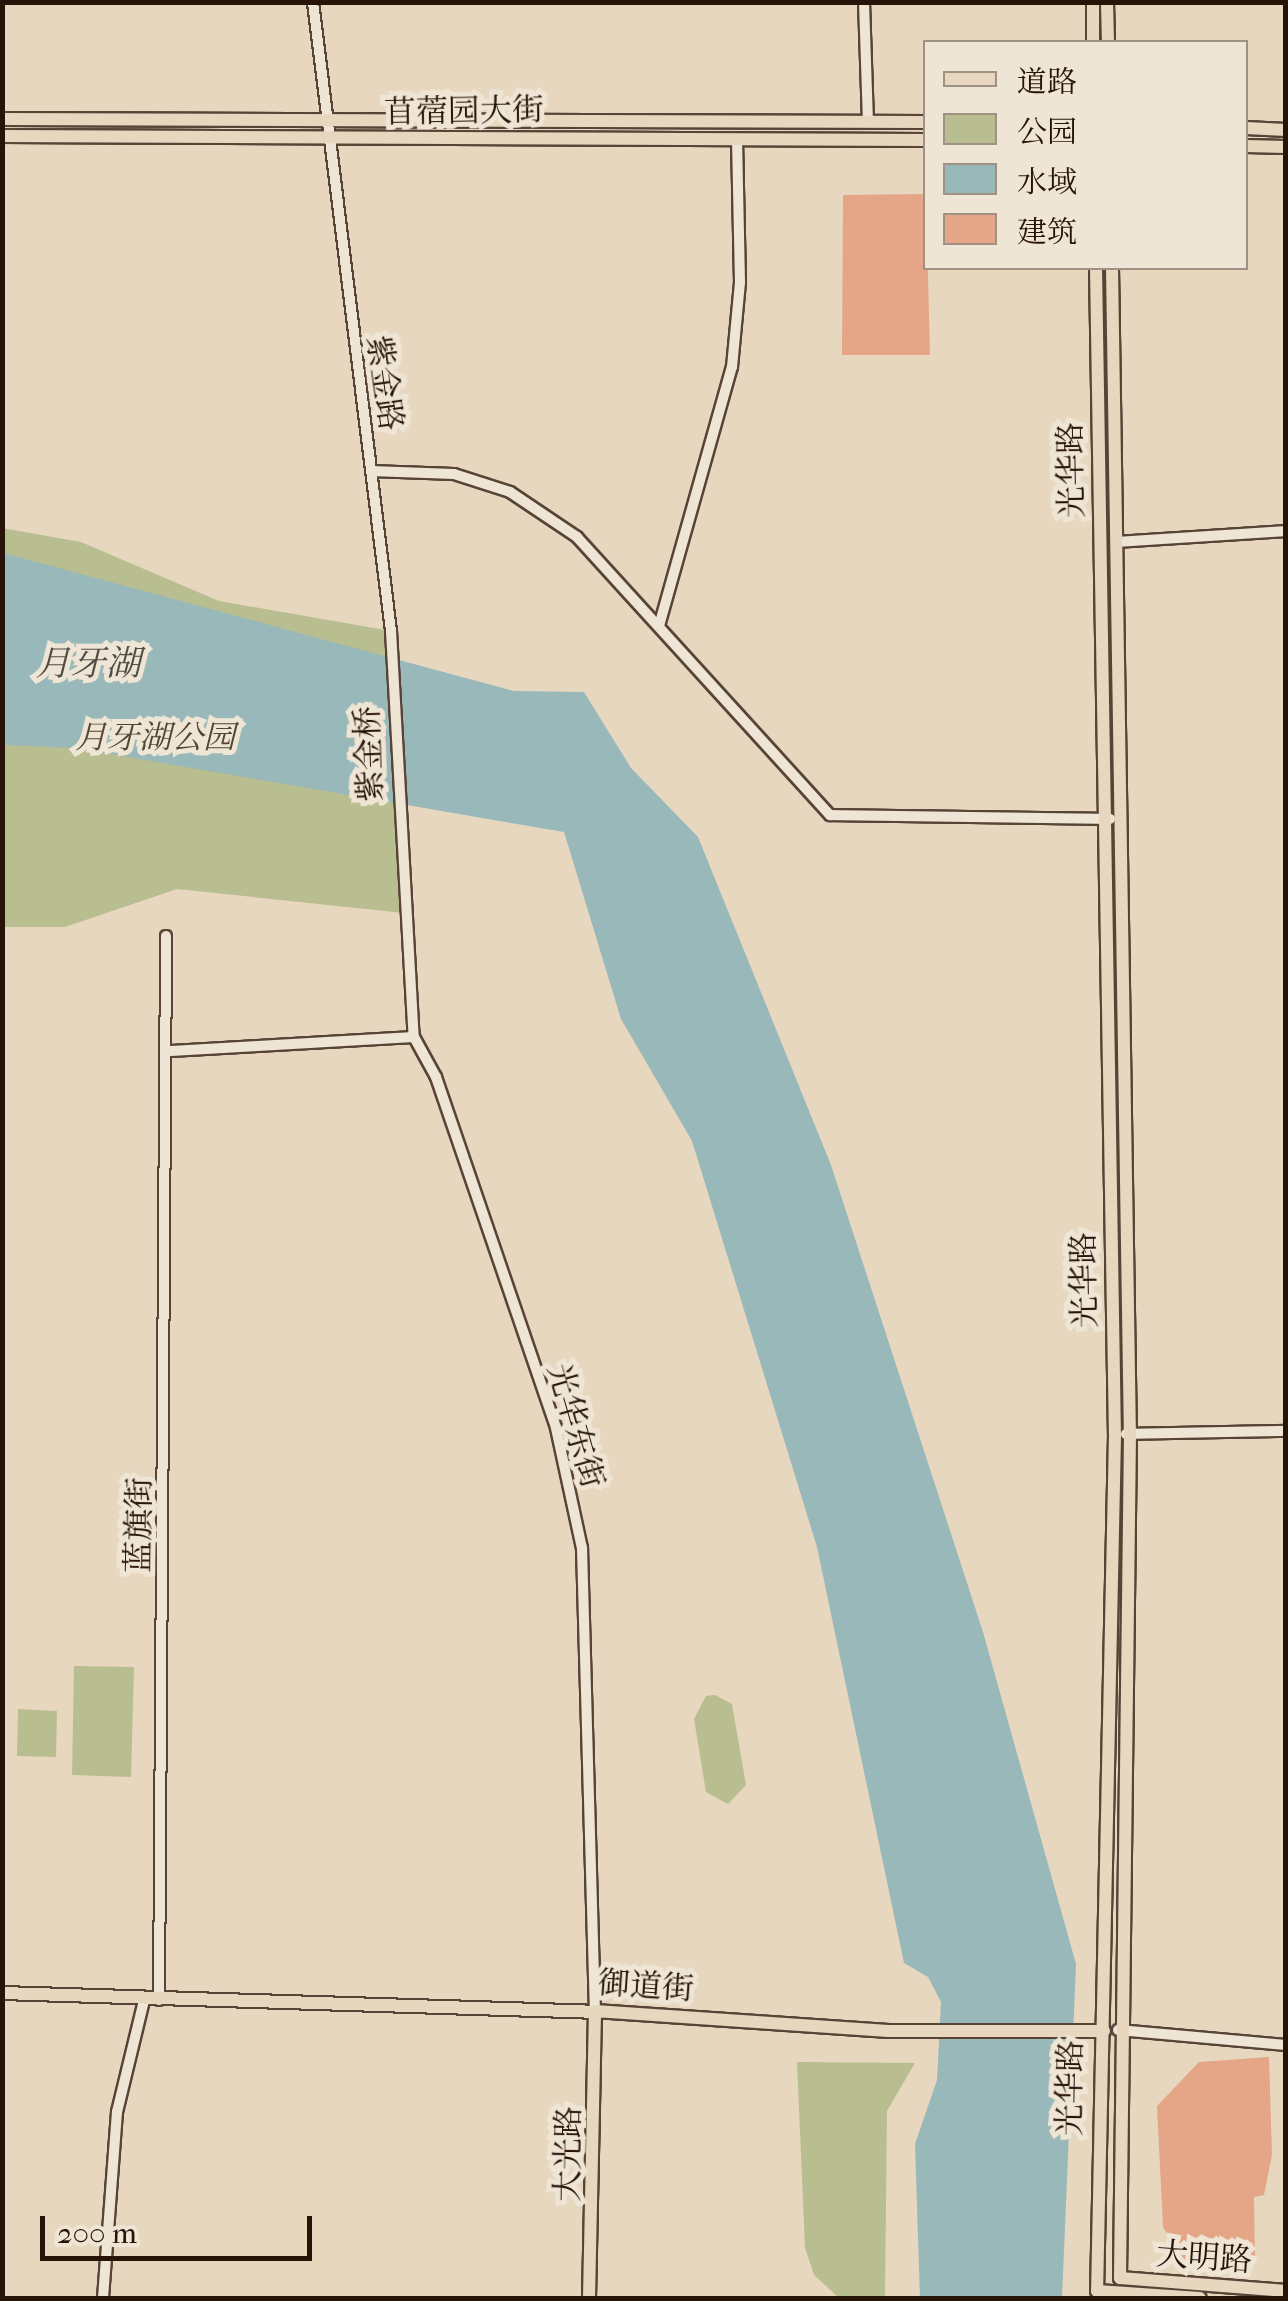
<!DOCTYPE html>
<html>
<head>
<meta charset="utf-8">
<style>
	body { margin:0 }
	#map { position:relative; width:1288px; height:2301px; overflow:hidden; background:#e7d7bf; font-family:"IM FELL French Canon","Noto Serif SC",serif }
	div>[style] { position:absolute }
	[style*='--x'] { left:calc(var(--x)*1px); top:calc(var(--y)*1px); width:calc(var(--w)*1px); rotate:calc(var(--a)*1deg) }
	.green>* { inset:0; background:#b8be90 }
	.water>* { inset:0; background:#99b8ba }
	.building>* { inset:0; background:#e4a687 }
	.roads { filter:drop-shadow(2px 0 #584436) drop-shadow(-2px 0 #584436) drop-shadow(0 2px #584436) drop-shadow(0 -2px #584436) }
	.minor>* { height:10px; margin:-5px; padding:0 5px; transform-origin:5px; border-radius:5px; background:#efe5d5 }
	.major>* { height:12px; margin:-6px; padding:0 6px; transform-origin:6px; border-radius:6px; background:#e7d7bf }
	span { translate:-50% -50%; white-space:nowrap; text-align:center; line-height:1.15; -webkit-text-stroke:10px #efe5d5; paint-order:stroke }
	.street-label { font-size:32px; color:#281309 }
	.park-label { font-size:32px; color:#534632; font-style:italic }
	.water-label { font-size:35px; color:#504d47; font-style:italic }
	.frame { position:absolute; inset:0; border:5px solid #281309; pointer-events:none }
	.legend { position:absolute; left:923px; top:40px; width:325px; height:230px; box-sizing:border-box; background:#efe5d5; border:2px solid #9f9183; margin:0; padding:12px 18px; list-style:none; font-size:30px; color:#281309 }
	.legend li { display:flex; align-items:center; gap:20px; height:50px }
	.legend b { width:50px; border:2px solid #9f9183 }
	.scale { position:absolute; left:40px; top:2216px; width:272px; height:45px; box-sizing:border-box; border:5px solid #281309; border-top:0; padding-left:12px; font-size:30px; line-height:35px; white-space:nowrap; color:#281309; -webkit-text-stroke:8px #efe5d5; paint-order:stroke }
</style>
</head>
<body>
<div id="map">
	<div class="green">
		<div style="clip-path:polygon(2px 528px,81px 542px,219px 601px,391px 631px,404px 913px,177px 889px,65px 927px,3px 927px)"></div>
		<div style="clip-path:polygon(74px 1666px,134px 1667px,131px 1777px,72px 1775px)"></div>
		<div style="clip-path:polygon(715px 1695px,732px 1704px,746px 1785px,728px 1804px,706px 1792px,694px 1719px,706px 1696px)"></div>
		<div style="clip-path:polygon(18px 1709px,57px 1711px,56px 1757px,17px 1756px)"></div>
		<div style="clip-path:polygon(797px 2062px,915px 2063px,887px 2111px,885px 2298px,839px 2298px,814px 2275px,805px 2248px)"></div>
	</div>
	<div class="water">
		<div style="clip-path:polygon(3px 553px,514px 691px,584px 692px,631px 768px,698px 837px,831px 1165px,983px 1632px,1076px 1964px,1062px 2298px,920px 2298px,915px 2144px,937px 2080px,941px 2002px,928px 1977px,904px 1963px,817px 1547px,692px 1141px,621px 1019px,564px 832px,75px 748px,3px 745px)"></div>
	</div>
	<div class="building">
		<div style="clip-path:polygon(926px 194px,930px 355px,842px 355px,843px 195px)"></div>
		<div style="clip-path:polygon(1269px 2057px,1272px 2155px,1264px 2195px,1254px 2197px,1255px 2259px,1185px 2261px,1163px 2227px,1157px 2106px,1199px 2062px)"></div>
	</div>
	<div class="roads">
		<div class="minor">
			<div style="--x:313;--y:2;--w:634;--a:82.93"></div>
			<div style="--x:391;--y:631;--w:407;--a:86.8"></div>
			<div style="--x:414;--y:1037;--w:46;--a:61.2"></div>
			<div style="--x:436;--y:1077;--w:371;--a:71.1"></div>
			<div style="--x:556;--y:1428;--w:123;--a:77.8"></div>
			<div style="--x:582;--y:1548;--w:470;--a:88.4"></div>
			<div style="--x:864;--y:2;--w:119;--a:88.1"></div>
			<div style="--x:371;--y:471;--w:83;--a:2.1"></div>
			<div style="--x:454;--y:474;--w:59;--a:17.8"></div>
			<div style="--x:510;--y:492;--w:81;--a:33.9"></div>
			<div style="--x:577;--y:537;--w:376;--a:47.7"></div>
			<div style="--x:830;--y:815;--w:280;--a:0.8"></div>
			<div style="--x:1117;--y:542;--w:169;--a:-3.7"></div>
			<div style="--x:659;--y:626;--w:269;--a:-74.3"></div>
			<div style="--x:732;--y:367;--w:85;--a:-84.6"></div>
			<div style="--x:740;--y:282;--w:142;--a:-91.2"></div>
			<div style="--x:171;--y:1051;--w:243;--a:-3.3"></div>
			<div style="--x:1126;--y:1434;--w:160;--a:-1.1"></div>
			<div style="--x:159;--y:2000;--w:1064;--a:-89.62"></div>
			<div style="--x:1118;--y:2030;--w:169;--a:5.1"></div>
			<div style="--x:103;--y:2298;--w:187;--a:-85.7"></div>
			<div style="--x:117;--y:2112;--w:115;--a:-76.4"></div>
		</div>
		<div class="major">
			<div style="--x:1093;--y:2;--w:40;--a:90"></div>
			<div style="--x:1107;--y:2;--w:40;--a:88.6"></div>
			<div style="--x:2;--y:119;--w:924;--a:0.19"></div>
			<div style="--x:1246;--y:128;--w:40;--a:2.9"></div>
			<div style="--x:2;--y:136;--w:924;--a:0.25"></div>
			<div style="--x:1246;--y:146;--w:40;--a:1.4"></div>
			<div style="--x:1096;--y:268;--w:1167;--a:89.07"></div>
			<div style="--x:1115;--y:1435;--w:856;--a:91.2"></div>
			<div style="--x:1097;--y:2291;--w:103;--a:3.9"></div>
			<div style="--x:1112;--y:268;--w:1166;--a:89.12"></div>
			<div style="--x:1130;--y:1434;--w:844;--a:90.68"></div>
			<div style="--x:1120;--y:2278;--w:167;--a:4.5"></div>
			<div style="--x:2;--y:1993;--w:598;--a:1.82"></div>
			<div style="--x:589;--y:2298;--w:287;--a:-88.8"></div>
			<div style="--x:595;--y:2011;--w:294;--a:3.9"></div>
			<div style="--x:888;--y:2031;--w:216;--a:0"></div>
		</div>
	</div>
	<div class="street-label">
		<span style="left:464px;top:112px;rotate:-1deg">苜蓿园大街</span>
		<span style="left:384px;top:383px;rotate:82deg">紫金路</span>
		<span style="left:1072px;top:470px;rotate:-91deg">光华路</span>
		<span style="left:370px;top:754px;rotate:-92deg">紫金桥</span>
		<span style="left:1085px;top:1280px;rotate:-91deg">光华路</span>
		<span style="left:575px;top:1426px;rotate:74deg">光华东街</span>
		<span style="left:140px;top:1525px;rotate:-89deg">蓝旗街</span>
		<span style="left:646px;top:1987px;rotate:4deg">御道街</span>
		<span style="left:1071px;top:2088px;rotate:-89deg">光华路</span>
		<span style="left:569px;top:2154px;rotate:-89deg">大光路</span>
		<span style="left:1204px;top:2258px;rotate:4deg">大明路</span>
	</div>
	<div class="park-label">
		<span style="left:155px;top:738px">月牙湖公园</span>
	</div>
	<div class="water-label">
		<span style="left:88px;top:664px">月牙湖</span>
	</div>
	<div class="frame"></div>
	<ul class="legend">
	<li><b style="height:12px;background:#e7d7bf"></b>道路</li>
	<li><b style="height:28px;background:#b8be90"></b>公园</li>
	<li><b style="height:28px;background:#99b8ba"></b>水域</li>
	<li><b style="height:28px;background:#e4a687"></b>建筑</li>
	</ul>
	<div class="scale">200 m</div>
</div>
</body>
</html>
